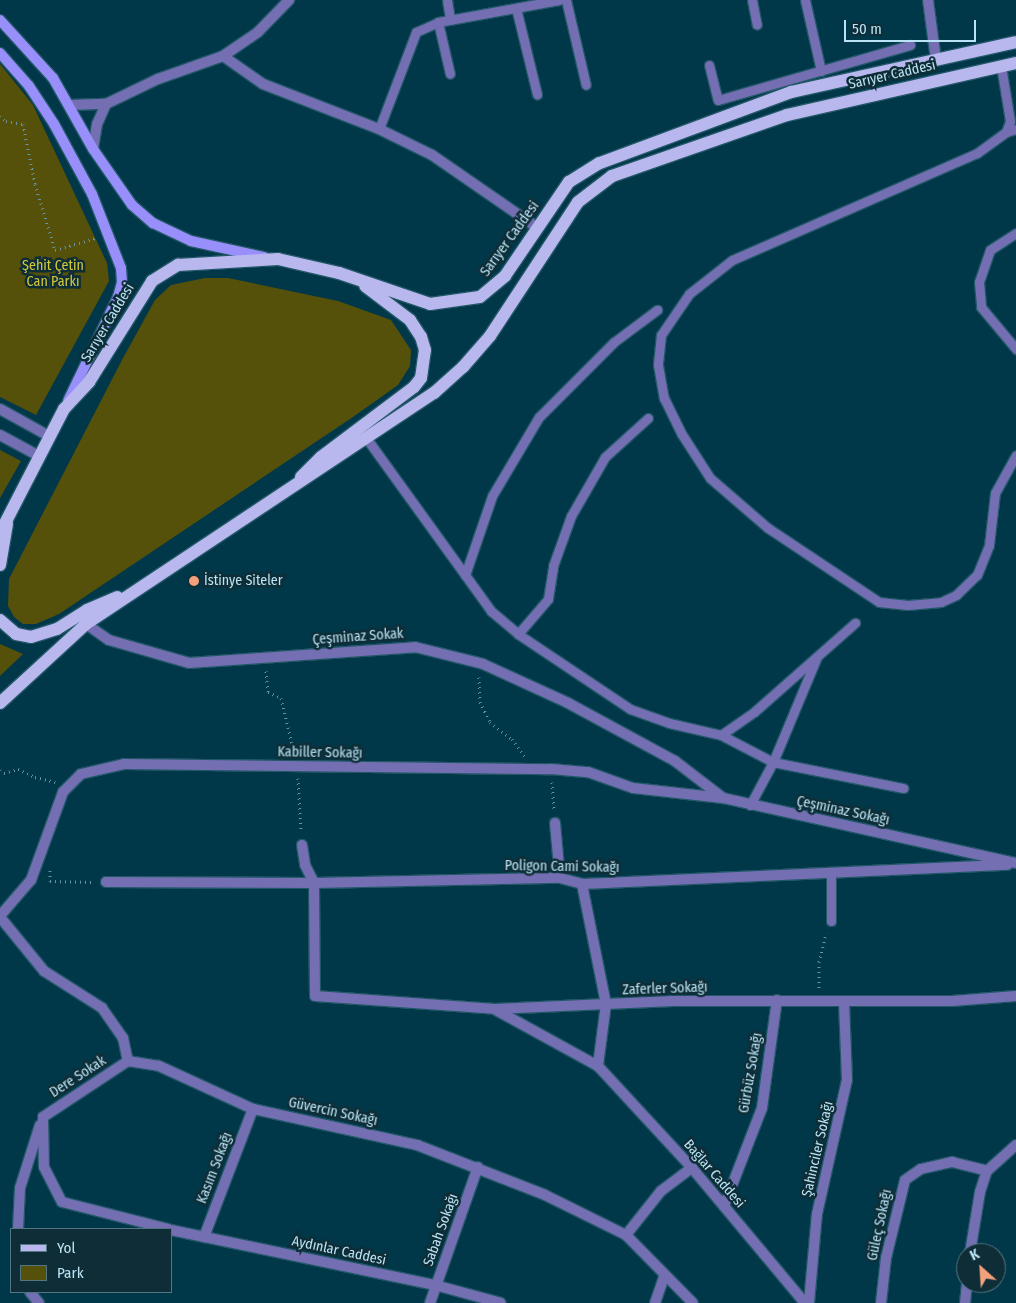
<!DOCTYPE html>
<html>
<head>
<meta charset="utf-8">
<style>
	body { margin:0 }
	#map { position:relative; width:1016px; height:1303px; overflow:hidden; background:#013849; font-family:"Fira Sans Condensed",sans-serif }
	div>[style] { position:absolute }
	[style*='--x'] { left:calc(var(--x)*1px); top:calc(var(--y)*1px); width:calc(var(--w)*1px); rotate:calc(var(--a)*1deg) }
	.green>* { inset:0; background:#55500a }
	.path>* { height:3px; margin-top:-1.5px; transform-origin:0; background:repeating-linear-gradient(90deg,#6494a5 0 1px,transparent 0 5px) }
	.roads { filter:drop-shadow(1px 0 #225768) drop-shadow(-1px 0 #225768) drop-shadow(0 1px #225768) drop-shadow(0 -1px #225768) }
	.lane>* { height:9px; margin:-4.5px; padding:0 4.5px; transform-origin:4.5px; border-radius:4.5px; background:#736fb2 }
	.street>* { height:10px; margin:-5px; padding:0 5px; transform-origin:5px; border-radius:5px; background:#736fb2 }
	.secondary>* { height:10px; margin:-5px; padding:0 5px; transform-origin:5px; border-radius:5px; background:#988ffb }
	.primary>* { height:12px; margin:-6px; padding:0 6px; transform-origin:6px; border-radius:6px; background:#b9b8ee }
	.dots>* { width:14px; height:14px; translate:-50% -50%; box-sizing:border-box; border:2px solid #0f2d37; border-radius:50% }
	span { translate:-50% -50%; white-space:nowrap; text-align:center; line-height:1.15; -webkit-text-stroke:5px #0f2d37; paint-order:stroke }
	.street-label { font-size:14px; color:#bae4f5 }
	.park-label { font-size:14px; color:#d4ca39 }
	.poi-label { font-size:14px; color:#bae4f5 }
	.left { translate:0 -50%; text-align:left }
	.legend { position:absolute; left:10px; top:1228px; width:162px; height:65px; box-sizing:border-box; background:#0f2d37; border:1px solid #537683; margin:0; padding:6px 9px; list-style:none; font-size:15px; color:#bae4f5 }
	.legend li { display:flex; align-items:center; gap:10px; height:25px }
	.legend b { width:25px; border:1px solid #537683 }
	.north { position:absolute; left:956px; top:1243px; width:50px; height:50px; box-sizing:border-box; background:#0f2d37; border:1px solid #537683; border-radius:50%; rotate:334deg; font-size:14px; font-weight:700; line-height:20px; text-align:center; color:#bae4f5 }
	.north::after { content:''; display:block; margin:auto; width:18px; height:22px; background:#f1a17c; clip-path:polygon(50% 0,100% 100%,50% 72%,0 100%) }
	.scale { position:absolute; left:844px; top:20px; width:132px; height:22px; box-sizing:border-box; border:2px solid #bae4f5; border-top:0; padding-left:6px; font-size:15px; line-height:18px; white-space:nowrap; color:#bae4f5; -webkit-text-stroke:4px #0f2d37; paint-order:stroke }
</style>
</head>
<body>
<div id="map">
	<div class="green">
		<div style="clip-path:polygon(0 64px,33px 105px,107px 263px,109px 281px,36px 415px,0 397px)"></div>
		<div style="clip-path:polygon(205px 278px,228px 278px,338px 301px,391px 320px,411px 350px,410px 366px,398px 385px,353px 417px,59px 614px,36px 624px,23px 624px,14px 617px,8px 606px,9px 579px,123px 358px,155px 300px,171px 285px)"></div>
		<div style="clip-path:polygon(0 450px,21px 461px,0 498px)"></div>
		<div style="clip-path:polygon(0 644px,23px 654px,0 676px)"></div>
	</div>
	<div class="path">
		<div style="--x:0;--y:116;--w:8;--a:40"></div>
		<div style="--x:6;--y:121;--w:17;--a:10"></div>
		<div style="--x:23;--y:124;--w:61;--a:78.7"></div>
		<div style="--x:35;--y:184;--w:69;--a:73.1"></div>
		<div style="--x:55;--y:250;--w:43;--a:-16.3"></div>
		<div style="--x:266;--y:671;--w:21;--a:85"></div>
		<div style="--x:268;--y:692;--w:14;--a:25"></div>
		<div style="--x:281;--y:698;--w:56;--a:76.5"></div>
		<div style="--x:479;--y:677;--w:25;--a:88"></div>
		<div style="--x:480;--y:702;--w:22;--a:63"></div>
		<div style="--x:490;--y:722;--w:28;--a:38"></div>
		<div style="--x:512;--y:739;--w:21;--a:55"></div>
		<div style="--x:0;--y:770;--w:5;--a:37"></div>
		<div style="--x:4;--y:773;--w:15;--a:-16"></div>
		<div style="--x:18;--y:769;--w:19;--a:25"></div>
		<div style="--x:35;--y:777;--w:21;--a:14"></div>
		<div style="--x:298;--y:778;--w:54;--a:86.8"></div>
		<div style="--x:552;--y:782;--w:28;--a:86"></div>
		<div style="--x:50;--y:870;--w:11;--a:90"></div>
		<div style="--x:50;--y:881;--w:43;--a:1.3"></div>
		<div style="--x:819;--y:988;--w:26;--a:-90"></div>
		<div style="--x:819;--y:962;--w:30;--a:-76"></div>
	</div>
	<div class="roads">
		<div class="lane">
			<div style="--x:447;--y:0;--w:20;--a:81"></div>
			<div style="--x:566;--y:0;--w:87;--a:76.8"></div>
			<div style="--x:752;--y:0;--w:25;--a:79"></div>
			<div style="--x:805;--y:0;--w:73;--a:77.3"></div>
			<div style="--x:516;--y:8;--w:89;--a:76.3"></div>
			<div style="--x:438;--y:22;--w:53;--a:77"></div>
			<div style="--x:709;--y:65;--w:36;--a:76"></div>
			<div style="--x:718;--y:100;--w:200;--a:-16"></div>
			<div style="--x:1001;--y:66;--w:56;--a:80.7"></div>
			<div style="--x:1010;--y:121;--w:12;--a:110"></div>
			<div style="--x:379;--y:129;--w:104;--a:-69.1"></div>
			<div style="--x:416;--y:32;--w:24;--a:-24"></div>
			<div style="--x:438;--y:22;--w:123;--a:-10.3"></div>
			<div style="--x:1016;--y:129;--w:10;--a:163"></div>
			<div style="--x:1006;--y:132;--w:36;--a:144"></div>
			<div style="--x:977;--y:153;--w:267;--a:156.4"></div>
			<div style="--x:732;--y:260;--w:55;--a:141.7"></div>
			<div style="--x:689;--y:294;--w:50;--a:124.3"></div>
			<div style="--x:661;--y:335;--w:30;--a:96"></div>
			<div style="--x:658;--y:365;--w:34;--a:80"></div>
			<div style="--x:664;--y:398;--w:39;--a:64"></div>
			<div style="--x:681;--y:433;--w:54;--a:57.2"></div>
			<div style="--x:710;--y:478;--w:77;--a:40.8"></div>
			<div style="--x:768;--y:528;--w:133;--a:33.7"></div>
			<div style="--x:879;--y:602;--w:29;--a:6"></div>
			<div style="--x:908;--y:605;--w:33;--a:-5"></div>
			<div style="--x:941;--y:602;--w:17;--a:-25"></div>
			<div style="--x:956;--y:595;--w:29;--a:-44"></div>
			<div style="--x:977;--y:575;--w:32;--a:-68"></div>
			<div style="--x:989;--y:545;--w:52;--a:-83.4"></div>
			<div style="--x:995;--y:493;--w:43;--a:-61.1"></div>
			<div style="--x:1016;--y:233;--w:31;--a:147"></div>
			<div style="--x:990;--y:250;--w:34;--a:109"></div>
			<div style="--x:979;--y:282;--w:25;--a:85"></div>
			<div style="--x:981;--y:307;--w:55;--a:50.2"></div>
			<div style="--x:367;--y:439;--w:212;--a:54.2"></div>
			<div style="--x:491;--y:611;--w:35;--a:40"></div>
			<div style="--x:518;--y:634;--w:135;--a:33.8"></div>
			<div style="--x:630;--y:709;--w:41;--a:19.7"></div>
			<div style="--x:669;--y:723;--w:53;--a:13"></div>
			<div style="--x:721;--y:735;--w:40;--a:-34.9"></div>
			<div style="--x:754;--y:712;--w:135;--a:-41.4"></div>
			<div style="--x:465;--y:575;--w:83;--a:-71.1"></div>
			<div style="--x:492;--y:496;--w:92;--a:-59.3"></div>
			<div style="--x:539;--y:417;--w:106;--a:-45"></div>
			<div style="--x:614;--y:342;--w:54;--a:-36.7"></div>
			<div style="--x:518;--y:634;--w:46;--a:-49.4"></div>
			<div style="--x:548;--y:599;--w:33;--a:-81"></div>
			<div style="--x:553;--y:566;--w:53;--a:-70.2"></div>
			<div style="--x:571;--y:516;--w:68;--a:-60"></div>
			<div style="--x:605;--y:457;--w:58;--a:-42.2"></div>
			<div style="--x:721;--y:735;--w:59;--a:27.4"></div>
			<div style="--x:773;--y:762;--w:133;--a:11.3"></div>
			<div style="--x:750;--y:805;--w:49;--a:-61.9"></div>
			<div style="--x:773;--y:762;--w:112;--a:-67.3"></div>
			<div style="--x:831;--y:873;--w:48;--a:90"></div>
		</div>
		<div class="street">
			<div style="--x:928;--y:0;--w:61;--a:82.4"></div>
			<div style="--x:223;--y:56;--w:49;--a:35"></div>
			<div style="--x:263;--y:84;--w:124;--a:21.2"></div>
			<div style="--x:379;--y:129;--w:59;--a:26.1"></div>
			<div style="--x:432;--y:155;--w:129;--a:34.6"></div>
			<div style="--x:106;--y:104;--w:58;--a:-25.7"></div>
			<div style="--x:158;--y:79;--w:69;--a:-19.5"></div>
			<div style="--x:223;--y:56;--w:42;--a:-34.4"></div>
			<div style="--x:258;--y:32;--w:45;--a:-45.9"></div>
			<div style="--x:69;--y:105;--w:37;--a:-2"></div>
			<div style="--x:106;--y:104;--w:22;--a:114"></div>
			<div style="--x:97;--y:124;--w:25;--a:99"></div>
			<div style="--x:0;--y:409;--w:56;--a:28.9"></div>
			<div style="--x:0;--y:435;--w:44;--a:28.3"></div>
			<div style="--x:86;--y:624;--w:28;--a:35"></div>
			<div style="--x:109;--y:640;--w:83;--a:16"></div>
			<div style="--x:189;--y:663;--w:227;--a:-4"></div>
			<div style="--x:415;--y:647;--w:70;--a:14"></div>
			<div style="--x:483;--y:664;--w:94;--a:24.6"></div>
			<div style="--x:568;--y:703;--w:122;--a:28.5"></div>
			<div style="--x:675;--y:761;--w:61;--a:37.6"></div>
			<div style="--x:723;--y:798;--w:300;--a:12.5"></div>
			<div style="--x:555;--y:823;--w:55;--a:84.8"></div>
			<div style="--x:302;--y:845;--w:20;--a:81"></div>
			<div style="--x:305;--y:865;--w:20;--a:63"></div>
			<div style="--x:314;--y:883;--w:113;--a:89.5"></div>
			<div style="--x:315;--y:996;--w:180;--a:4.1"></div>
			<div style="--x:495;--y:1009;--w:178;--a:-2.6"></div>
			<div style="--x:673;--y:1001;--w:279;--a:0"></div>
			<div style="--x:952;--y:1001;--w:64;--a:-4.5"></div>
			<div style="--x:106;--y:882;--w:208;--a:0.3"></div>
			<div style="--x:314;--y:883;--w:246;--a:-1.2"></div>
			<div style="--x:560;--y:878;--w:23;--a:15"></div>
			<div style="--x:582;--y:884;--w:426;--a:-2.6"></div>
			<div style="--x:582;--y:884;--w:122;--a:78.7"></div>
			<div style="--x:606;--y:1004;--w:63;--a:97.4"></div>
			<div style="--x:0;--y:916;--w:48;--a:-49.3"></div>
			<div style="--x:31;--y:880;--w:94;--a:-70"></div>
			<div style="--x:63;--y:792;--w:25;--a:-45"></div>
			<div style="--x:81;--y:774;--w:44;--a:-13.1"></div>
			<div style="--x:124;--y:764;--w:427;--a:0.7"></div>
			<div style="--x:551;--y:769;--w:37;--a:5"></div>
			<div style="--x:588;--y:772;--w:48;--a:19.6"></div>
			<div style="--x:633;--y:788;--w:90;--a:6.4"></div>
			<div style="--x:0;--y:917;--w:70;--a:50.8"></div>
			<div style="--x:44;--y:971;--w:69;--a:32.5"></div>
			<div style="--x:102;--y:1008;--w:37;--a:55"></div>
			<div style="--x:123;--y:1038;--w:24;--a:78"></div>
			<div style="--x:496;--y:1010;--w:116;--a:28.8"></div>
			<div style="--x:598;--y:1066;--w:139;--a:47.3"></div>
			<div style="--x:692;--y:1168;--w:176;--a:50.1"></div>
			<div style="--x:128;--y:1061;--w:31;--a:9"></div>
			<div style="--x:159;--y:1066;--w:103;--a:24.6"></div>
			<div style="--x:253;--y:1109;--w:168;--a:12.4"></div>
			<div style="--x:417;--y:1145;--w:137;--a:21.3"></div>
			<div style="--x:545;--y:1195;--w:90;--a:26.3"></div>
			<div style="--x:626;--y:1235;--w:95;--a:45.4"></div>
			<div style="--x:43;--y:1117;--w:50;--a:88.9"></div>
			<div style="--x:44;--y:1167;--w:39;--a:63"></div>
			<div style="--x:62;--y:1202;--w:110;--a:14.2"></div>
			<div style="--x:43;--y:1117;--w:102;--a:-33.4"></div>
			<div style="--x:724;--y:1206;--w:105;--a:-68.8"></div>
			<div style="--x:762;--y:1108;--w:109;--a:-82.1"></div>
			<div style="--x:18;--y:1229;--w:41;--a:-87.2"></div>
			<div style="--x:20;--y:1188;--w:66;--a:-72.4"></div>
			<div style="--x:171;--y:1230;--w:270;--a:11.8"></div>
			<div style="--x:435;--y:1285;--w:68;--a:15.3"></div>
			<div style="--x:626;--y:1235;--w:56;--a:-51.5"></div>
			<div style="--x:661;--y:1191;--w:39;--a:-37"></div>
			<div style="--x:204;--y:1237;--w:137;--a:-69.1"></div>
			<div style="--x:970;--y:1253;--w:62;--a:-80.7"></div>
			<div style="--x:980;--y:1192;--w:22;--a:-72"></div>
			<div style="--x:987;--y:1171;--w:39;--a:-42"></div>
			<div style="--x:30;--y:1292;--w:14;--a:51"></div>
			<div style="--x:430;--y:1303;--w:144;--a:-70.6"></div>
			<div style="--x:655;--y:1303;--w:28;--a:-71"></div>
			<div style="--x:809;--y:1303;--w:89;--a:-84.9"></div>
			<div style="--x:817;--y:1214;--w:137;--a:-77.4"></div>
			<div style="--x:847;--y:1080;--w:79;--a:-92.2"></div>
			<div style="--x:881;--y:1303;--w:45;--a:-83.7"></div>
			<div style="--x:886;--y:1258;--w:80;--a:-76.3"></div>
			<div style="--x:905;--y:1180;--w:19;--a:-35"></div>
			<div style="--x:921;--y:1169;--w:32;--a:-13"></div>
			<div style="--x:952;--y:1162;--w:36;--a:14"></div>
			<div style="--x:965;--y:1303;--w:20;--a:-84"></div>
		</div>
		<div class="secondary">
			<div style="--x:0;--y:20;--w:79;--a:47.6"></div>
			<div style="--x:53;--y:78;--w:81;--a:60.6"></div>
			<div style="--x:93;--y:149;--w:68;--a:55.1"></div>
			<div style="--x:132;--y:205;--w:28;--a:41"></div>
			<div style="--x:153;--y:223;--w:42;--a:25.3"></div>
			<div style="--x:191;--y:241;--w:75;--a:12.4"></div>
			<div style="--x:0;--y:53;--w:44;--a:48.7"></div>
			<div style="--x:29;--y:86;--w:45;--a:56.7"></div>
			<div style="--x:54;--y:124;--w:80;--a:61.5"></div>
			<div style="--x:92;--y:194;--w:79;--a:68.6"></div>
			<div style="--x:121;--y:268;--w:14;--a:86"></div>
			<div style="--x:122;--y:282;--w:16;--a:105"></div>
			<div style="--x:118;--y:297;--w:115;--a:115.7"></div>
		</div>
		<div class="primary">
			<div style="--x:301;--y:477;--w:28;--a:-45"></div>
			<div style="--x:321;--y:457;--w:116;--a:-37"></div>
			<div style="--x:414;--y:387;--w:11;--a:-52"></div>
			<div style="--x:421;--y:378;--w:28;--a:-82"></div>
			<div style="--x:425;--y:350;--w:14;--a:-107"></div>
			<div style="--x:421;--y:337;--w:20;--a:-123"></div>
			<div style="--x:410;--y:320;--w:56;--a:-142.9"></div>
			<div style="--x:0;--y:533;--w:140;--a:-62.7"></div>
			<div style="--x:64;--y:409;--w:37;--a:-47"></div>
			<div style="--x:89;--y:382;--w:119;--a:-58"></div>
			<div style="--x:152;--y:281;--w:31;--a:-32"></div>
			<div style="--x:178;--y:265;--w:100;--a:-3.4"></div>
			<div style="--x:278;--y:259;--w:63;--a:12.9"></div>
			<div style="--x:339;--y:273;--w:96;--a:18.8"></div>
			<div style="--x:430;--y:304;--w:50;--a:-8"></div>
			<div style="--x:480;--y:297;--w:33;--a:-40"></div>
			<div style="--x:505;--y:276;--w:114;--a:-55.8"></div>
			<div style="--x:569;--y:182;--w:36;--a:-32"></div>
			<div style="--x:600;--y:163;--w:204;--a:-20.4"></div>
			<div style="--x:791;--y:92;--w:230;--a:-12.5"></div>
			<div style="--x:0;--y:565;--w:42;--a:-80.3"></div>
			<div style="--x:0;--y:620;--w:21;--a:41"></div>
			<div style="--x:16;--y:634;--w:15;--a:11"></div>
			<div style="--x:31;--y:637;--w:27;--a:-17"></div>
			<div style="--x:57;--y:629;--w:36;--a:-32"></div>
			<div style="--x:87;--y:610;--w:33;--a:-23"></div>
			<div style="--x:0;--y:703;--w:117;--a:-42.6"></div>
			<div style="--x:86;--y:624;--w:418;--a:-33.6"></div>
			<div style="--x:434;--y:393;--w:39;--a:-42"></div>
			<div style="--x:463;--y:367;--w:41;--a:-48.9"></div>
			<div style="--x:490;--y:336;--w:160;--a:-56.7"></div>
			<div style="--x:578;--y:202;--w:43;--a:-37.4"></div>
			<div style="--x:612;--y:176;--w:185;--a:-19.2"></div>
			<div style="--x:787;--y:115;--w:235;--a:-12.8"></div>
		</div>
	</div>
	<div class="dots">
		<div style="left:194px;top:581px;background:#f1a17c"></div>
	</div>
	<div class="street-label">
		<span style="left:892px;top:75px;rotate:-13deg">Sarıyer Caddesi</span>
		<span style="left:510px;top:239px;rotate:-54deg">Sarıyer Caddesi</span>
		<span style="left:108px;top:323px;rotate:-59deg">Sarıyer Caddesi</span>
		<span style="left:358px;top:637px;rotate:-4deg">Çeşminaz Sokak</span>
		<span style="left:320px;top:753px;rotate:1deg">Kabiller Sokağı</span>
		<span style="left:843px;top:811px;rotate:12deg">Çeşminaz Sokağı</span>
		<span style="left:562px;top:867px;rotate:1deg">Poligon Cami Sokağı</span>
		<span style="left:665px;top:989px;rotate:-2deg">Zaferler Sokağı</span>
		<span style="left:751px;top:1073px;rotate:-80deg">Gürbüz Sokağı</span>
		<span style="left:78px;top:1077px;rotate:-33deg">Dere Sokak</span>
		<span style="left:333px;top:1112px;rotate:12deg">Güvercin Sokağı</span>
		<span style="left:818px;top:1149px;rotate:-77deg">Şahinciler Sokağı</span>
		<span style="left:215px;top:1168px;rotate:-69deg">Kasım Sokağı</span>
		<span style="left:714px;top:1174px;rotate:49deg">Bağlar Caddesi</span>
		<span style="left:880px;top:1225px;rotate:-78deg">Güleç Sokağı</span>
		<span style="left:441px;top:1230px;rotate:-70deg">Sabah Sokağı</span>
		<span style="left:339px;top:1251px;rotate:12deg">Aydınlar Caddesi</span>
	</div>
	<div class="park-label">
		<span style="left:53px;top:274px">Şehit Çetin<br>Can Parkı</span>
	</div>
	<div class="poi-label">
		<span class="left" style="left:204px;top:581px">İstinye Siteler</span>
	</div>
	<ul class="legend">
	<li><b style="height:6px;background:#b9b8ee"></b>Yol</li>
	<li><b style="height:14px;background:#55500a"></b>Park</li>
	</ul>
	<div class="north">K</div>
	<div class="scale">50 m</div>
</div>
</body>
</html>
